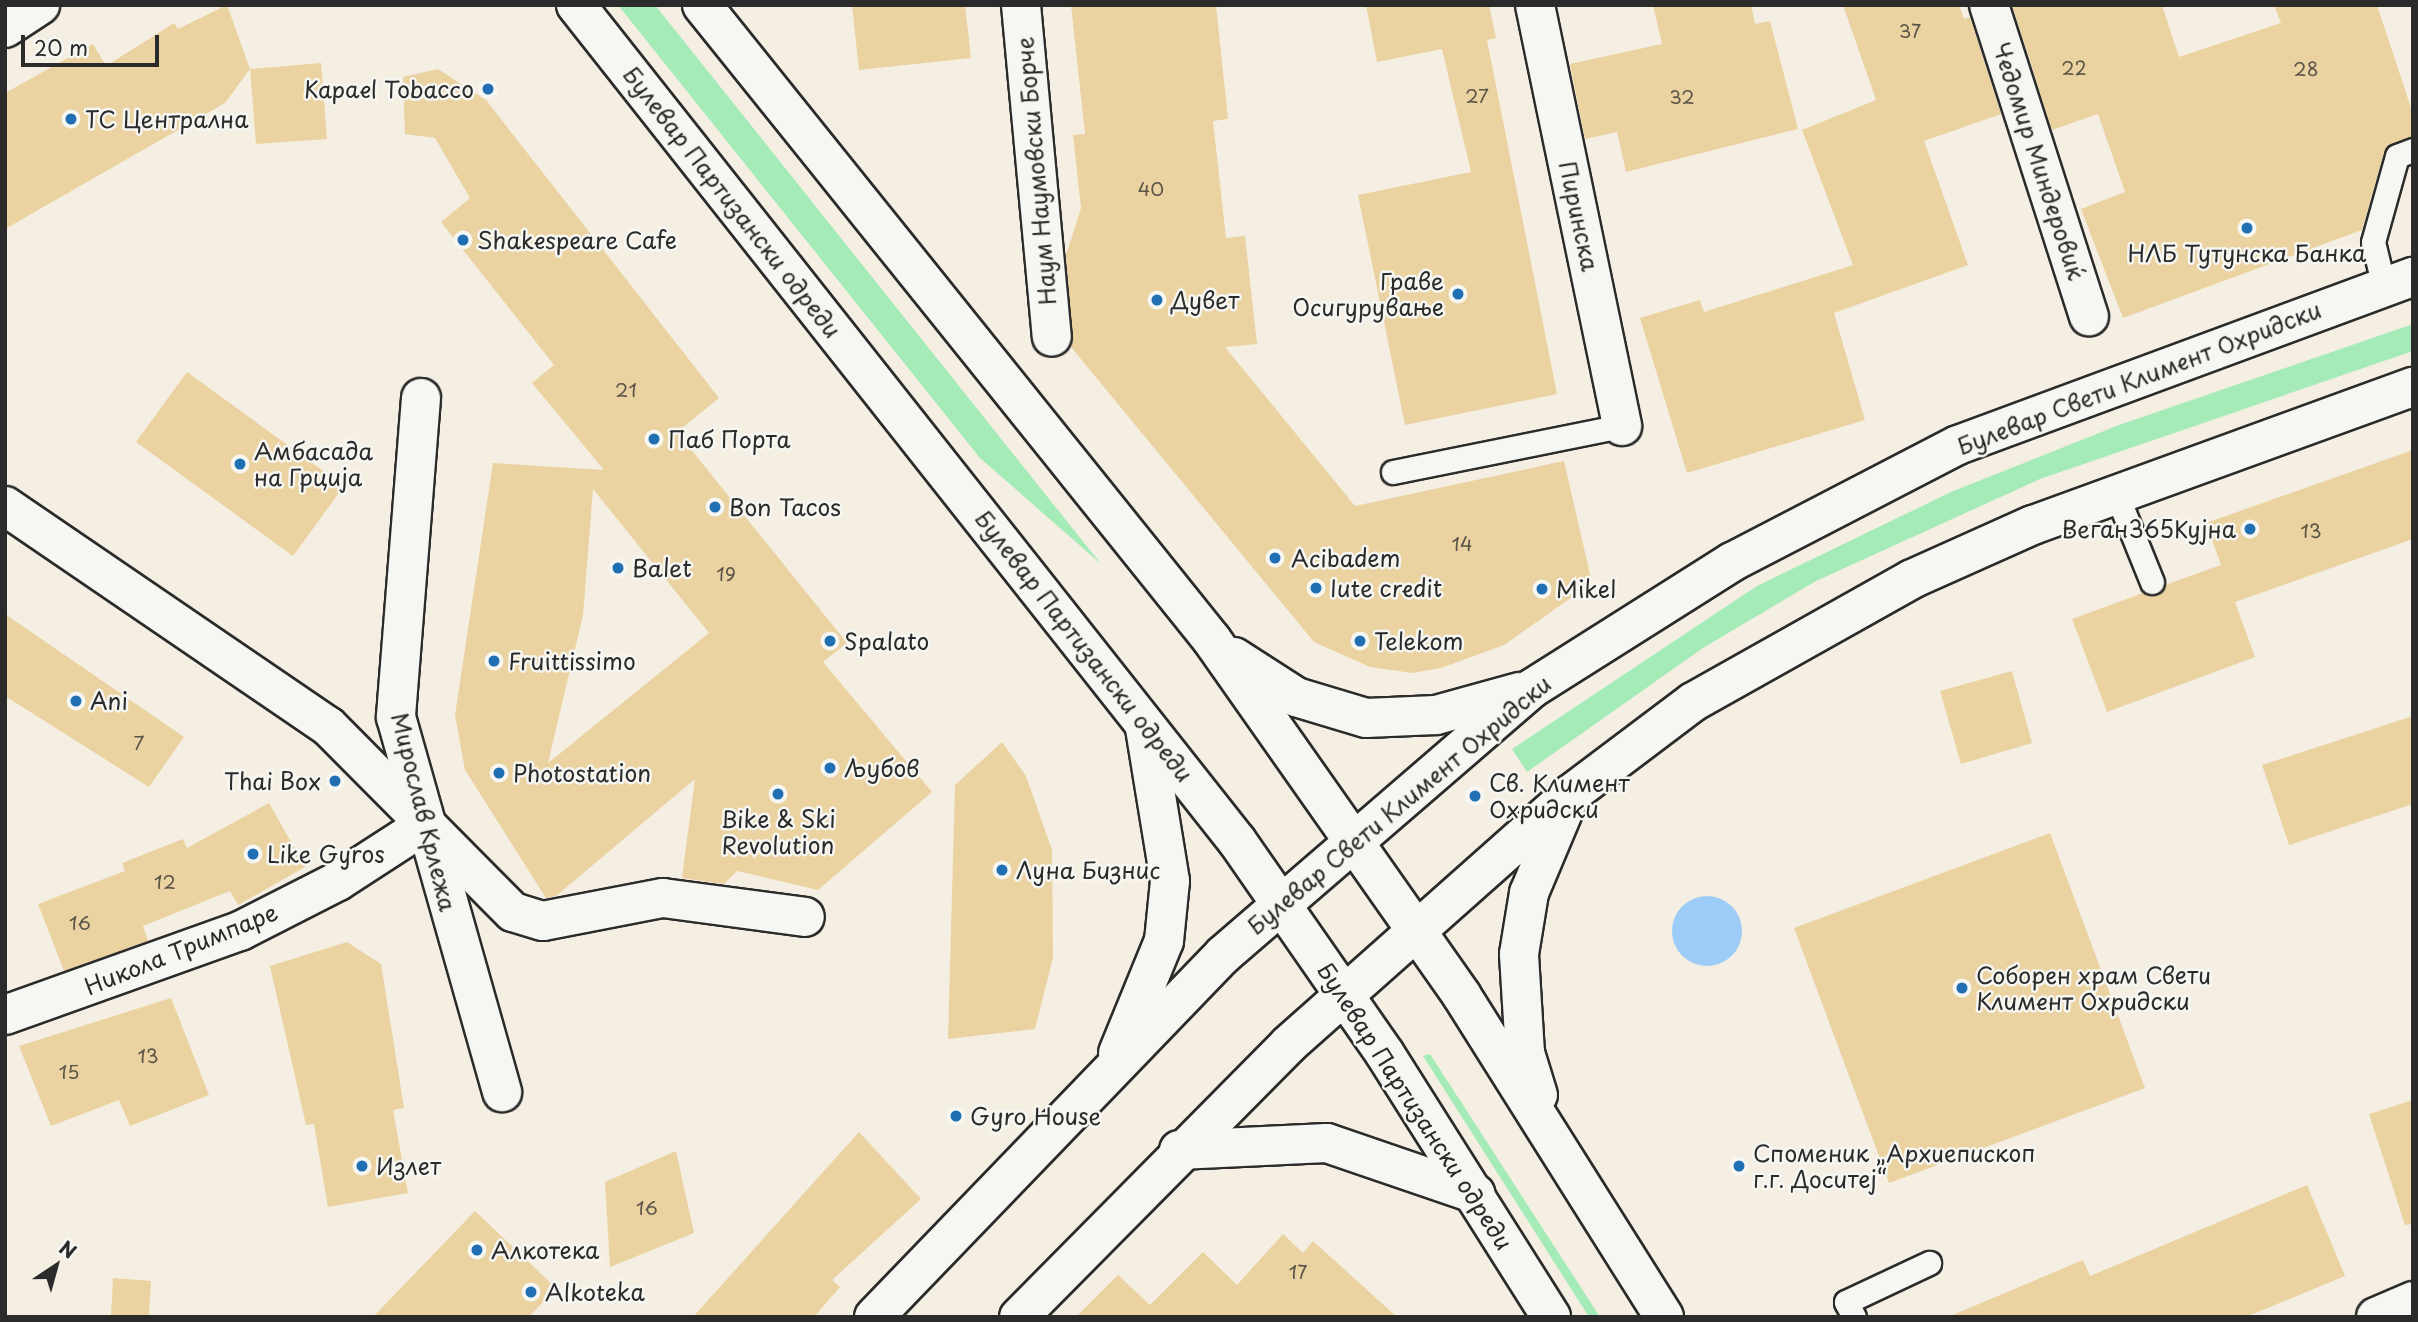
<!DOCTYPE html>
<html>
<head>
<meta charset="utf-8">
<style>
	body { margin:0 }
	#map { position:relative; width:2418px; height:1322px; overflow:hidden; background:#f4efe2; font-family:"Playpen Sans",sans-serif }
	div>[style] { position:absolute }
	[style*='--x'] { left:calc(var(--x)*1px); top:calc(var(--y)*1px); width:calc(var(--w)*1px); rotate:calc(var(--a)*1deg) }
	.green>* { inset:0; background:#a5ebb7 }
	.water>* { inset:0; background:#9eccf9 }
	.round { border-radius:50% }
	.building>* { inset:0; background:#ebd2a1 }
	.roads { filter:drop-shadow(2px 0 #2b2b2b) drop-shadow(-2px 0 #2b2b2b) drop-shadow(0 2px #2b2b2b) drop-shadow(0 -2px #2b2b2b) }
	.lane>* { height:23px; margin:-11.5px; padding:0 11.5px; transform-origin:11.5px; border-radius:11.5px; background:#f6f6f2 }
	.street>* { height:38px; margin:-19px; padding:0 19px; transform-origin:19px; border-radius:19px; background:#f6f6f2 }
	.secondary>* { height:38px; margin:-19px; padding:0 19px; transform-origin:19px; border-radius:19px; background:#f6f6f2 }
	.dots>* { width:19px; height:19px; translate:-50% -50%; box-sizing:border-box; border:4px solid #f6f6f2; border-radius:50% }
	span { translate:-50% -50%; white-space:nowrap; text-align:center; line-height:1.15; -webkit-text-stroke:5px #f6f6f2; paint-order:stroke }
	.number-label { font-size:19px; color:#5b5548 }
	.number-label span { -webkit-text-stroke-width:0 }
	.poi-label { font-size:23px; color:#2b2b2b }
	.right { translate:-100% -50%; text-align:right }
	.left { translate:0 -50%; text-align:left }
	.street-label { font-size:23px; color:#2b2b2b }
	.frame { position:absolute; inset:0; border:7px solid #2b2b2b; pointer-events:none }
	.north { position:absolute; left:21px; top:1231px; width:70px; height:70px; -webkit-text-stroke:5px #f6f6f2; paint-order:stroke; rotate:36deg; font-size:19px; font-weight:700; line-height:28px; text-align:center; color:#2b2b2b }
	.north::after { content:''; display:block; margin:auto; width:24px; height:32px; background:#2b2b2b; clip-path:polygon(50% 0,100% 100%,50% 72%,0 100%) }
	.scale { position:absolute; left:21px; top:35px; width:138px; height:32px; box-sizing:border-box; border:4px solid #2b2b2b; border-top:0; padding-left:9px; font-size:21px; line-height:24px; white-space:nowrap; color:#2b2b2b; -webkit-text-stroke:5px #f6f6f2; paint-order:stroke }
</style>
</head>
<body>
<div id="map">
	<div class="green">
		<div style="clip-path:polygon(618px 5px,655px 5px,1101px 564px,980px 458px)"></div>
		<div style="clip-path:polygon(2413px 324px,2413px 351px,2040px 479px,1816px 581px,1703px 648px,1527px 772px,1512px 749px,1757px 586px,1951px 492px,2119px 425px)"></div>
		<div style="clip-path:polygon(1430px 1054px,1600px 1317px,1589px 1317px,1423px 1056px)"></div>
	</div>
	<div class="water">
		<div class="round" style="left:1672px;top:896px;width:70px;height:70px"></div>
	</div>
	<div class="building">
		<div style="clip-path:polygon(227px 5px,250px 69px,225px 103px,5px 229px,5px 93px,93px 44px,106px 66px,174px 23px,178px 29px)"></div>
		<div style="clip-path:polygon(852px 5px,965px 5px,971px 58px,859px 70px)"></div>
		<div style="clip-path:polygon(1071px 5px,1216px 5px,1228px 119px,1213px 121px,1226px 238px,1245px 236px,1257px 344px,1225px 347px,1355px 506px,1564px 461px,1592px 583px,1504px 645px,1441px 668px,1412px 673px,1370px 667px,1314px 642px,1071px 347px,1066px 255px,1081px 208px,1073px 135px,1085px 134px)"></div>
		<div style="clip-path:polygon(1366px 5px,1489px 5px,1496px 38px,1487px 40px,1557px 394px,1405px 425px,1358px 195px,1471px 172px,1442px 49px,1377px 62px)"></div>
		<div style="clip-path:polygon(1653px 5px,1751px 5px,1755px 24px,1770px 21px,1798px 129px,1626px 172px,1617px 132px,1585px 139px,1570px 64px,1662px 44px)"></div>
		<div style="clip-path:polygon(1843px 5px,1959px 5px,1964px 19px,1970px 17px,2001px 114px,1924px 141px,1968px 265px,1834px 313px,1865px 420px,1687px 473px,1640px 318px,1700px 300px,1704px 312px,1853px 265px,1802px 130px,1876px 100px)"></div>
		<div style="clip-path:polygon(2012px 5px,2162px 5px,2179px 57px,2281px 23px,2274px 5px,2377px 5px,2413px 114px,2413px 136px,2384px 152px,2362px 230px,2123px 318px,2081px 209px,2125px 192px,2098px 114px,2052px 130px)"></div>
		<div style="clip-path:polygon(321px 63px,327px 139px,256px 144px,250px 69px)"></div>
		<div style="clip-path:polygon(evenodd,438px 69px,486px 100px,719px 398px,677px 432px,847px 643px,823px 662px,932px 792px,818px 890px,737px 871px,724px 884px,682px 878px,695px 779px,556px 896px,546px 898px,465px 770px,455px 715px,493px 463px,604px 470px,532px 383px,554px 365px,441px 222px,470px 198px,435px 138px,405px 134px,403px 77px,438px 69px,593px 489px,709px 633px,548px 763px,583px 615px,593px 489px)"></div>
		<div style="clip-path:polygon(187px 372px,344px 486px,293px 556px,136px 442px)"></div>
		<div style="clip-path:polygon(2413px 450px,2413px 539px,2235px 602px,2255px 657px,2107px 712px,2072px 619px,2143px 593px,2157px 595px,2165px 585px,2221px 565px,2206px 523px)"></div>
		<div style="clip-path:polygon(5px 614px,184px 737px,149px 787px,5px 696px)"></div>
		<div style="clip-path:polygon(2012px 671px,2032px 743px,1961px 764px,1940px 691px)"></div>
		<div style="clip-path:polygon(2413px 716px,2413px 804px,2289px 845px,2262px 765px)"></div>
		<div style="clip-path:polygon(1002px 742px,1026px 776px,1052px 850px,1053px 958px,1035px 1029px,948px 1039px,955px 785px)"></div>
		<div style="clip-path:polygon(269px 803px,305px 867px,238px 905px,230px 891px,143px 926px,148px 941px,64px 971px,38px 904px,125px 871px,122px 863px,183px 839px,187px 848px)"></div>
		<div style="clip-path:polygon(2050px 833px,2145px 1088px,1889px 1183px,1794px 928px)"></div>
		<div style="clip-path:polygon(347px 942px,381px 964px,404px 1108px,393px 1110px,408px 1193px,328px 1207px,314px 1124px,306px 1125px,270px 966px)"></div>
		<div style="clip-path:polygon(171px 998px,209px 1095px,130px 1126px,119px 1100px,51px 1126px,19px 1046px)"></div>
		<div style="clip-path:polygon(2413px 1100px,2413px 1224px,2405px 1225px,2369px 1114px)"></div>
		<div style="clip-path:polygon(859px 1132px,921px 1199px,832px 1280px,840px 1287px,814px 1317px,693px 1317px)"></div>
		<div style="clip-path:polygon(676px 1151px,694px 1233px,610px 1267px,605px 1182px)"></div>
		<div style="clip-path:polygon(2307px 1185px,2345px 1276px,2246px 1317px,1948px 1317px,2083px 1260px,2090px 1276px)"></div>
		<div style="clip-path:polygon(475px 1211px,556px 1288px,529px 1317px,373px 1317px)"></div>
		<div style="clip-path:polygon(1283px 1234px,1303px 1253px,1313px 1241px,1397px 1317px,1076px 1317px,1118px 1275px,1150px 1305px,1203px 1252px,1237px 1285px)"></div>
		<div style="clip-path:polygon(113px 1278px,151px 1281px,149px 1317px,111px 1317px)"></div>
	</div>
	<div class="roads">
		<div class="lane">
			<div style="--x:2384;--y:287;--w:46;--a:-103.7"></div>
			<div style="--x:2373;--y:242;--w:89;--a:-74.4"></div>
			<div style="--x:2397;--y:156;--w:17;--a:-21"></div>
			<div style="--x:1393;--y:472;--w:234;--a:-11.4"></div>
			<div style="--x:2116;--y:493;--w:96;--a:68"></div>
			<div style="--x:1854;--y:1317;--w:17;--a:-118"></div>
			<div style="--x:1846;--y:1302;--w:92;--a:-25.2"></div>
		</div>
		<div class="street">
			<div style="--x:1021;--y:5;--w:333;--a:84.7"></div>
			<div style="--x:1535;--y:5;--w:430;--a:78.3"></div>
			<div style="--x:1989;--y:5;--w:327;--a:72.2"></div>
			<div style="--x:5;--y:28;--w:42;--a:-33.3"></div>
			<div style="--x:421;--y:398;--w:320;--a:94.5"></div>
			<div style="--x:396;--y:717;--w:390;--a:74.2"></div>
			<div style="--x:5;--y:506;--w:391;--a:34.3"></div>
			<div style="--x:328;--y:726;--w:262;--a:45.2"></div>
			<div style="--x:513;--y:912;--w:31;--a:17"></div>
			<div style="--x:543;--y:921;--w:122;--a:-10.9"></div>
			<div style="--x:663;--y:898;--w:143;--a:7.6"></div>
			<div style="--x:5;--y:1015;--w:250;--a:-19.7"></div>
			<div style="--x:240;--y:931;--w:110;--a:-27"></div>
			<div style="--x:338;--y:881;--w:101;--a:-32.9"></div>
			<div style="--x:2376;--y:1317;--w:40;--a:-23.4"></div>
		</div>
		<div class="secondary">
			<div style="--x:576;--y:5;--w:1066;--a:51.67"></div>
			<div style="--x:1237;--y:841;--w:259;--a:55.2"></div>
			<div style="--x:1385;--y:1054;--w:311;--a:57.7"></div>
			<div style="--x:702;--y:5;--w:814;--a:51.23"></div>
			<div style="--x:1212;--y:640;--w:435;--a:54.9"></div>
			<div style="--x:1462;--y:996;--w:379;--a:57.8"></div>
			<div style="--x:1234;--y:657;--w:74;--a:32.8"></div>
			<div style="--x:1296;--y:697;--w:73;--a:16.7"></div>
			<div style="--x:1366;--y:718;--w:70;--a:-2.5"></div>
			<div style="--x:1436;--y:715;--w:86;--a:-15.5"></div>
			<div style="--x:1118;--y:1053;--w:121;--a:-67.7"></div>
			<div style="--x:1164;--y:941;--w:60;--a:-84.3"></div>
			<div style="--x:1170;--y:881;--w:154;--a:-99.3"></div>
			<div style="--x:1538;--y:1095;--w:44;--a:-107.2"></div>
			<div style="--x:1525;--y:1053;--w:99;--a:-93.5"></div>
			<div style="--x:1519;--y:954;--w:62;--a:-80.7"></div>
			<div style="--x:1529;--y:893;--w:95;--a:-67.2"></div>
			<div style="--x:1179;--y:1150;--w:148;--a:-2.7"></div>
			<div style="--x:1327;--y:1143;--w:157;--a:18.9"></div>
			<div style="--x:874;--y:1317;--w:503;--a:-46.05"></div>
			<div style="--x:1223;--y:955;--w:407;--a:-40.8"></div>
			<div style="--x:1531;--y:689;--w:238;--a:-32.3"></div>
			<div style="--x:1732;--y:562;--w:254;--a:-27.4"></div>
			<div style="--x:1958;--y:445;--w:485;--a:-20.3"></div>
			<div style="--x:1019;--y:1317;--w:383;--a:-45.3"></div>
			<div style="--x:1288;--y:1045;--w:378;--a:-41.6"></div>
			<div style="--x:1571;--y:794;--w:153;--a:-37"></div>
			<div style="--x:1693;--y:702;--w:251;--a:-29.3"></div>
			<div style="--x:1912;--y:579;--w:133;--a:-24.1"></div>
			<div style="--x:2033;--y:525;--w:404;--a:-20"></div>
		</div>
	</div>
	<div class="dots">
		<div style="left:488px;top:89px;background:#1f6fb2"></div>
		<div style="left:71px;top:119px;background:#1f6fb2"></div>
		<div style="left:2247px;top:228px;background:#1f6fb2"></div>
		<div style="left:463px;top:240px;background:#1f6fb2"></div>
		<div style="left:1458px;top:294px;background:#1f6fb2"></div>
		<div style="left:1157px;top:300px;background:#1f6fb2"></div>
		<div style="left:654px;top:439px;background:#1f6fb2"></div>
		<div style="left:240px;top:464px;background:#1f6fb2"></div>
		<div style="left:715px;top:507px;background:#1f6fb2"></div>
		<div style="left:2250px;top:529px;background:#1f6fb2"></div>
		<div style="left:1275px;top:558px;background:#1f6fb2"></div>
		<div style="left:618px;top:568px;background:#1f6fb2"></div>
		<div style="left:1316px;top:588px;background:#1f6fb2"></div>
		<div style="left:1542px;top:589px;background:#1f6fb2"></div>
		<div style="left:830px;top:641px;background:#1f6fb2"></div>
		<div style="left:1360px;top:641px;background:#1f6fb2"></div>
		<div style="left:494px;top:661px;background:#1f6fb2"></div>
		<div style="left:76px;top:701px;background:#1f6fb2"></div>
		<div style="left:830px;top:768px;background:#1f6fb2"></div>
		<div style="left:499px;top:773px;background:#1f6fb2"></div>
		<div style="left:335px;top:781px;background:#1f6fb2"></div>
		<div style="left:778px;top:794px;background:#1f6fb2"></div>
		<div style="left:1475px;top:796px;background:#1f6fb2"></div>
		<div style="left:253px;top:854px;background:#1f6fb2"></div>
		<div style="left:1002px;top:870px;background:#1f6fb2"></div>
		<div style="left:1962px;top:988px;background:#1f6fb2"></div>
		<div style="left:956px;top:1116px;background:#1f6fb2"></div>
		<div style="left:362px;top:1166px;background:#1f6fb2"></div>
		<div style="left:1739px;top:1166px;background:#1f6fb2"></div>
		<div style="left:477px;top:1250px;background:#1f6fb2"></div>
		<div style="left:531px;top:1292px;background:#1f6fb2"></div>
	</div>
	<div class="number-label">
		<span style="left:1910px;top:31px">37</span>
		<span style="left:2074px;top:68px">22</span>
		<span style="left:2306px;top:69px">28</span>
		<span style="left:1477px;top:96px">27</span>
		<span style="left:1682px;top:97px">32</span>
		<span style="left:1151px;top:189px">40</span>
		<span style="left:626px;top:390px">21</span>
		<span style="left:2311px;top:531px">13</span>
		<span style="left:1462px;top:544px">14</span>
		<span style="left:726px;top:574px">19</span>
		<span style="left:139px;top:743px">7</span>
		<span style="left:165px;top:882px">12</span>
		<span style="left:80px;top:923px">16</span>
		<span style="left:148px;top:1056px">13</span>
		<span style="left:69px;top:1072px">15</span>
		<span style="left:647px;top:1208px">16</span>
		<span style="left:1298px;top:1272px">17</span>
	</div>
	<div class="poi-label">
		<span class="right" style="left:474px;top:89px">Kapael Tobacco</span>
		<span class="left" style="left:85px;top:119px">ТС Централна</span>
		<span class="left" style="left:477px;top:240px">Shakespeare Cafe</span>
		<span style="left:2247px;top:253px">НЛБ Тутунска Банка</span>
		<span class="right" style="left:1444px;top:294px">Граве<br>Осигурување</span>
		<span class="left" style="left:1171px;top:300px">Дувет</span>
		<span class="left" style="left:668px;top:439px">Паб Порта</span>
		<span class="left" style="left:254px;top:464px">Амбасада<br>на Грција</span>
		<span class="left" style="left:729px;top:507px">Bon Tacos</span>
		<span class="right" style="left:2236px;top:529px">Веган365Кујна</span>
		<span class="left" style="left:1291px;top:558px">Acibadem</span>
		<span class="left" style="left:632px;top:568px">Balet</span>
		<span class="left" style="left:1330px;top:588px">Iute credit</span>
		<span class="left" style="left:1556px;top:589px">Mikel</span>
		<span class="left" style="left:844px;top:641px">Spalato</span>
		<span class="left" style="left:1374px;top:641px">Telekom</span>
		<span class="left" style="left:508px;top:661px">Fruittissimo</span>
		<span class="left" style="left:90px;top:701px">Ani</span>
		<span class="left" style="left:844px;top:768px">Љубов</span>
		<span class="left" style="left:513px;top:773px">Photostation</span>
		<span class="right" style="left:321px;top:781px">Thai Box</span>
		<span class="left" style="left:1489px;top:796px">Св. Климент<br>Охридски</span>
		<span style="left:778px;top:832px">Bike &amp; Ski<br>Revolution</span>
		<span class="left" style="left:267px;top:854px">Like Gyros</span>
		<span class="left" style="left:1016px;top:870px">Луна Бизнис</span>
		<span class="left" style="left:1976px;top:988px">Соборен храм Свети<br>Климент Охридски</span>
		<span class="left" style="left:970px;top:1116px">Gyro House</span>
		<span class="left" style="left:1753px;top:1166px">Споменик „Архиепископ<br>г.г. Доситеј“</span>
		<span class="left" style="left:376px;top:1166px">Излет</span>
		<span class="left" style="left:491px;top:1250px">Алкотека</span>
		<span class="left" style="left:545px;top:1292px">Alkoteka</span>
	</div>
	<div class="street-label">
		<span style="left:2039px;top:161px;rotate:72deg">Чедомир Миндеровиќ</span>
		<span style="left:1036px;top:171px;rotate:-95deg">Наум Наумовски Борче</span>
		<span style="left:732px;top:202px;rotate:52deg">Булевар Партизански одреди</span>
		<span style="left:1579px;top:216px;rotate:78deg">Пиринска</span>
		<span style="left:2139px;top:378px;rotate:-21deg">Булевар Свети Климент Охридски</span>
		<span style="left:1084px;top:646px;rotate:52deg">Булевар Партизански одреди</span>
		<span style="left:1399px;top:805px;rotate:-40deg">Булевар Свети Климент Охридски</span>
		<span style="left:424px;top:812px;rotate:76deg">Мирослав Крлежа</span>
		<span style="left:181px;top:949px;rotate:-22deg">Никола Тримпаре</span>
		<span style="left:1415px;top:1106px;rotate:57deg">Булевар Партизански одреди</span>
	</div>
	<div class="frame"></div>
	<div class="north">N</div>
	<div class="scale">20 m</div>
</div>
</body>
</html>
